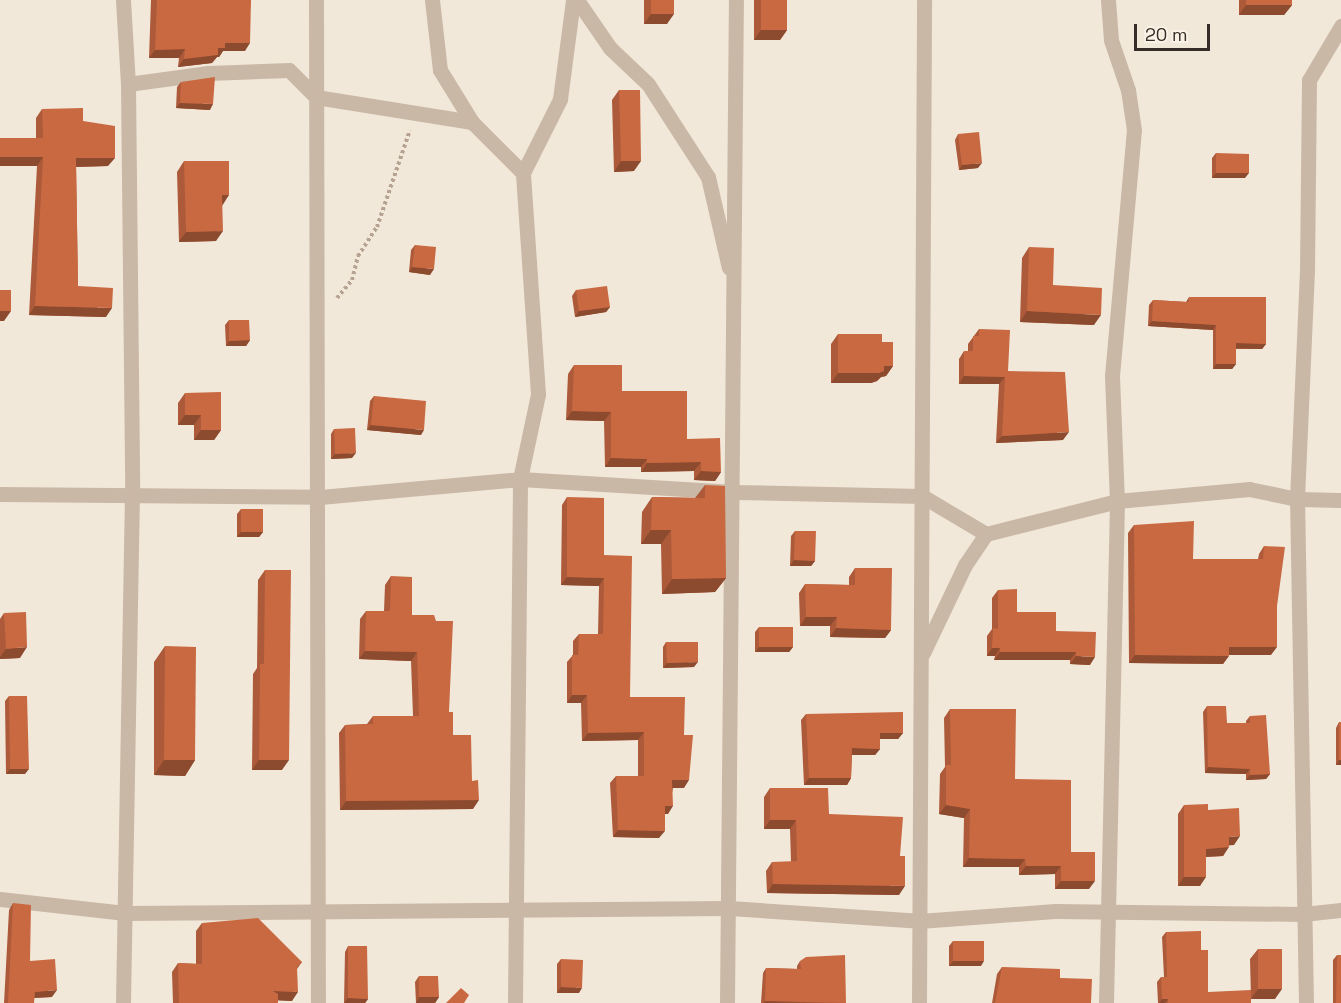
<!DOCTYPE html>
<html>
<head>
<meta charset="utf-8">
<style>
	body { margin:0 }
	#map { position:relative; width:1341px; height:1003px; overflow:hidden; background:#f2e8da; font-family:"Space Grotesk",sans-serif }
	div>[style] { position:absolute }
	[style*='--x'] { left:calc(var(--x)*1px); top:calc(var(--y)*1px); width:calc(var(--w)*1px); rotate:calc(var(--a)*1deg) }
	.path>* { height:4px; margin-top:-2px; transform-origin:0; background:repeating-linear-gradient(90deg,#b6a290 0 3px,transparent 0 6px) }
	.minor>* { height:15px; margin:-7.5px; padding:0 7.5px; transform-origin:7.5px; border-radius:7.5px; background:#cab8a6 }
	.wall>* { inset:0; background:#ac5a39 }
	.shaded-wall>* { inset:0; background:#8c4a2e }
	.building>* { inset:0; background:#c86942 }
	span { translate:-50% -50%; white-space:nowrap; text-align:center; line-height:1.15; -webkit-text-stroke:6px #faf2e6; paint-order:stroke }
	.scale { position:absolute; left:1134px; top:24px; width:76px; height:27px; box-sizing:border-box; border:3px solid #362c27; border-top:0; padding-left:8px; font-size:18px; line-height:21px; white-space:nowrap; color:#362c27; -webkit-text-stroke:4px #faf2e6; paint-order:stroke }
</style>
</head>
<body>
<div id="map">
	<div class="path">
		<div style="--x:337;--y:298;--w:23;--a:-50"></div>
		<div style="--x:352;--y:280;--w:25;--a:-76"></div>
		<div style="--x:358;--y:256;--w:35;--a:-57"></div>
		<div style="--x:377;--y:227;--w:102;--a:-71.2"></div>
	</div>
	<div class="minor">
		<div style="--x:123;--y:0;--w:84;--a:86.6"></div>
		<div style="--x:128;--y:84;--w:408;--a:89.4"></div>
		<div style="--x:132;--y:492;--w:511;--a:91.01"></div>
		<div style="--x:316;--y:0;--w:1003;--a:89.89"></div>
		<div style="--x:432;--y:0;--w:70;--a:83.5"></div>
		<div style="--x:440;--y:70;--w:61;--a:58.4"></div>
		<div style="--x:472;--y:122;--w:72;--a:45"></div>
		<div style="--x:577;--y:0;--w:58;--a:55.5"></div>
		<div style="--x:610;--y:48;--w:52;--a:43.5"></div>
		<div style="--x:648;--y:84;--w:111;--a:57.2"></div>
		<div style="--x:708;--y:177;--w:93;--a:77"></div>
		<div style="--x:128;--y:84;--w:81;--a:-7.8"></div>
		<div style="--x:208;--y:73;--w:81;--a:-2.1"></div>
		<div style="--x:289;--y:70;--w:38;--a:45"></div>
		<div style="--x:316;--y:97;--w:158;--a:9.1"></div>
		<div style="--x:0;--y:494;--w:320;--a:0.5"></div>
		<div style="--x:320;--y:497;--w:201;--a:-5.1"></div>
		<div style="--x:520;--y:479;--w:214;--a:3.5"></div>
		<div style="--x:734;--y:492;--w:188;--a:1.2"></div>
		<div style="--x:922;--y:496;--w:74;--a:30.7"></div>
		<div style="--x:986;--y:534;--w:135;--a:-14.1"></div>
		<div style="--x:1117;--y:501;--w:133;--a:-5.2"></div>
		<div style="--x:1249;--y:489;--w:49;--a:11.8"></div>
		<div style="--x:1297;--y:499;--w:44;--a:1.3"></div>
		<div style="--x:923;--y:653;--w:98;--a:-64.5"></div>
		<div style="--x:965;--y:565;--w:37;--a:-56"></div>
		<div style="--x:0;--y:899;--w:126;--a:6.4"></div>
		<div style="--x:125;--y:913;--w:605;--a:-0.47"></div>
		<div style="--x:730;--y:908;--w:189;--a:3.9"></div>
		<div style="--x:919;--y:921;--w:136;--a:-4.2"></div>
		<div style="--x:1055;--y:911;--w:248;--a:0.7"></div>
		<div style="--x:1303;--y:914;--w:38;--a:-6"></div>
		<div style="--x:515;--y:1003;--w:524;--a:-89.45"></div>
		<div style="--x:520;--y:479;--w:87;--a:-78"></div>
		<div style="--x:538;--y:394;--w:222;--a:-93.9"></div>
		<div style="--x:523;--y:173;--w:83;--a:-63.4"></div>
		<div style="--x:560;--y:99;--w:100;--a:-82.5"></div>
		<div style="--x:727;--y:1003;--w:1003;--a:-89.49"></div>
		<div style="--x:919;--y:1003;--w:1003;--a:-89.71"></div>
		<div style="--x:1106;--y:1003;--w:502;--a:-88.74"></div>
		<div style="--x:1117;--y:501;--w:125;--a:-92.3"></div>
		<div style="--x:1112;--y:376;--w:247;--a:-84.9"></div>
		<div style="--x:1134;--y:130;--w:40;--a:-98.5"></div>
		<div style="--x:1128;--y:90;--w:53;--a:-108.8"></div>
		<div style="--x:1111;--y:40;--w:40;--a:-94.3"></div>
		<div style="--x:1306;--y:1003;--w:504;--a:-91.02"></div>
		<div style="--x:1297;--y:499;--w:228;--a:-87.5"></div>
		<div style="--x:1307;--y:271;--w:191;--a:-89.4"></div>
		<div style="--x:1309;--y:80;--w:63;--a:-59.3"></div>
	</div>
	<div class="wall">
		<div style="clip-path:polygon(151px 0,251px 0,245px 51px,223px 51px,219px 57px,217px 57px,212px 63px,178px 67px,179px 58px,149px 58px)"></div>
		<div style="clip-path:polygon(644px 0,674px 0,667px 24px,644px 24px)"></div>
		<div style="clip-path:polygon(754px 0,787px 0,787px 30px,780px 40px,754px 40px)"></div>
		<div style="clip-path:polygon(1239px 0,1292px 0,1292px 5px,1284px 15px,1239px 15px)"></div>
		<div style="clip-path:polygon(181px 82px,210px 110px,176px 108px,177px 87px)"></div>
		<div style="clip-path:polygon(619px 90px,634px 171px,614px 172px,612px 100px)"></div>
		<div style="clip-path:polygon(42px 109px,83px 121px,108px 166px,76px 167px,78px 286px,106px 317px,29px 315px,37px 166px,0 166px,36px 138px,36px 118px)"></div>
		<div style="clip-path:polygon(958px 134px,978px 168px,959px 170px,955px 140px)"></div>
		<div style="clip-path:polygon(1216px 153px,1245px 178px,1212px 178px,1212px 158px)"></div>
		<div style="clip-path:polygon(184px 161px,222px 205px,216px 241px,179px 242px,177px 172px)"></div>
		<div style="clip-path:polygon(415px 245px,430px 275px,409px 272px,411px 250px)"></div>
		<div style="clip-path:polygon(1029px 247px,1053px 285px,1094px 325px,1020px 322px,1022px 258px)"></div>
		<div style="clip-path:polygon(576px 290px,610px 307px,606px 312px,575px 317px,572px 296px)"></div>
		<div style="clip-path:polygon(1189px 297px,1266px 344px,1262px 349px,1236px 349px,1236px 364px,1232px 369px,1213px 369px,1213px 330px,1148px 326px,1149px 305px,1153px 300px,1186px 302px)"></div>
		<div style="clip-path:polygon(229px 320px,250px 340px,246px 346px,226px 346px,225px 325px)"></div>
		<div style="clip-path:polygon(979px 329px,1008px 371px,1063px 440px,996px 443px,999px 384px,959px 384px,959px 359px,964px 351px,968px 351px,968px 344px)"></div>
		<div style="clip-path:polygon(838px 334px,882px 342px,893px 366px,886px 376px,881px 377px,877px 381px,871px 383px,831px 383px,831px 344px)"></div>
		<div style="clip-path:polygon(574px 365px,622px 391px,687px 439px,721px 472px,715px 481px,694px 480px,694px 471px,641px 472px,641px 467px,605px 467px,604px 421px,566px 420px,568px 374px)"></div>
		<div style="clip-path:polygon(185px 393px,221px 430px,214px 440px,194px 440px,194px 425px,178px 425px,178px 403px)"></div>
		<div style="clip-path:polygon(374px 396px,421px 435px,367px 430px,370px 401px)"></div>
		<div style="clip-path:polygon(334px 429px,352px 458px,331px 459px,331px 434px)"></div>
		<div style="clip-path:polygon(705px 485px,726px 578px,715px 592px,662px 594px,661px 544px,641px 544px,642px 512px,652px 497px,695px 498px)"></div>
		<div style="clip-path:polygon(567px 497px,604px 555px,630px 697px,684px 735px,684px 788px,673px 788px,668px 814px,665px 814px,659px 838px,613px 837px,610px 783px,616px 776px,638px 776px,638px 740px,582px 741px,581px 703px,567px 703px,567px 662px,573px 655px,573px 641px,579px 634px,598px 634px,599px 586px,561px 585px,562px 505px)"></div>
		<div style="clip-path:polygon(241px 509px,263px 532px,259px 537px,237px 537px,237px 514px)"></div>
		<div style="clip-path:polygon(1134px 525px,1193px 559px,1258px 559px,1259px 554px,1264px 546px,1277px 606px,1271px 655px,1229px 655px,1223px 664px,1129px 663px,1128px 533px)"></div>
		<div style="clip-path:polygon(795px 531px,815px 561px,811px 566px,790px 566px,791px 536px)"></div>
		<div style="clip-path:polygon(855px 568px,891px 630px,885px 638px,830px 637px,830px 626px,800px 626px,799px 593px,805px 584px,849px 585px,849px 577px)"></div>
		<div style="clip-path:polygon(265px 570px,282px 770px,252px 770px,253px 674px,257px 668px,258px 580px)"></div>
		<div style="clip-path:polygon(391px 576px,412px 615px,449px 712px,453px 735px,473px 809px,340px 810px,339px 733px,345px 725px,367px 724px,373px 716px,413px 716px,411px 661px,359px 659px,360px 619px,366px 611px,384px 611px,385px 585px)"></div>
		<div style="clip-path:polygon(998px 590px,1017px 612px,1056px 631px,1090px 665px,1070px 664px,1070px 660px,994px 660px,995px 656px,987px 656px,987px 636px,992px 629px,992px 598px)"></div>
		<div style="clip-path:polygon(4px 613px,20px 658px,0 659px,0 619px)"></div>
		<div style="clip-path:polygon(759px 627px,793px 647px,789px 652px,755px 652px,755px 632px)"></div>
		<div style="clip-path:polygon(666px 642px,694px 667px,663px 668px,663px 647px)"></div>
		<div style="clip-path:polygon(165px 646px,195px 760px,185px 776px,154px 775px,154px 662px)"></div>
		<div style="clip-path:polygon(9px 696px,25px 774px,6px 774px,5px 701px)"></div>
		<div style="clip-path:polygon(1207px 706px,1227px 723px,1246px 723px,1246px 721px,1250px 716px,1270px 774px,1266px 779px,1246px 780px,1246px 774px,1205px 773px,1203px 712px)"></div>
		<div style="clip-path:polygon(950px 709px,1015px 779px,1071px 852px,1089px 889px,1055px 889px,1055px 874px,1019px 875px,1019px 867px,963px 867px,964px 818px,939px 814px,940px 774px,945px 767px,944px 718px)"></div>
		<div style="clip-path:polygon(806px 714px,903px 733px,898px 739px,880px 739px,880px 749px,875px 755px,852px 755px,851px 778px,847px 785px,804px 785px,801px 720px)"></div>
		<div style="clip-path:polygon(1339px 722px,1341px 765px,1336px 765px,1336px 728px)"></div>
		<div style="clip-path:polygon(770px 788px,829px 814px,899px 895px,767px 893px,766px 871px,772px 862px,791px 862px,790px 829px,764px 829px,764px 797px)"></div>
		<div style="clip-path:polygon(1184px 805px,1208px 810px,1234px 845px,1229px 845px,1223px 856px,1206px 857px,1200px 886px,1178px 886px,1178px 814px)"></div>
		<div style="clip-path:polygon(13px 903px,30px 961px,52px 997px,34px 998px,34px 1003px,4px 1003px,9px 910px)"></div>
		<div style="clip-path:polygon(202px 923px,302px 962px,297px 969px,292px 1001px,278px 1000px,278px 1003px,173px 1003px,172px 972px,178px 963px,196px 964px,196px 931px)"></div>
		<div style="clip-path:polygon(1166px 932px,1201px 950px,1208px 992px,1251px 998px,1250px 959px,1258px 949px,1275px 999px,1251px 999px,1251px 1003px,1158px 1003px,1157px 982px,1161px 977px,1164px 977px,1162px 937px)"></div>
		<div style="clip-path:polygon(953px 941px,981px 966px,949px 966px,949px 946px)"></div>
		<div style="clip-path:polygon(348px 946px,368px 999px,365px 1003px,344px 1003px,345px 952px)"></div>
		<div style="clip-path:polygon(1337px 955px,1341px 1003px,1333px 1003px,1333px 960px)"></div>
		<div style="clip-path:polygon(561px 959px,579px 993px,557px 993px,557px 964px)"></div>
		<div style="clip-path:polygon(800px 961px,846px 1003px,761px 1003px,763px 973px,766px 968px,797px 969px,797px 966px)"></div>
		<div style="clip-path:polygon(1002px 967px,1060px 978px,1091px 1003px,992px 1003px,997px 974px)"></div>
		<div style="clip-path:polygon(419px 976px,439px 997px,435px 1003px,416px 1003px,415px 982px)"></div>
	</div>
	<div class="shaded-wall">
		<div style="clip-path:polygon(1246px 5px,1292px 5px,1284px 15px,1239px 15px)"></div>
		<div style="clip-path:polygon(651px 14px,674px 14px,667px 24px,644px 24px)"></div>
		<div style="clip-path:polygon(761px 30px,787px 30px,780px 40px,754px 40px)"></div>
		<div style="clip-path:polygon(225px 43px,250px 43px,245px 51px,223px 51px,219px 57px,217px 57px,212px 63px,178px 67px,184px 59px,218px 48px)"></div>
		<div style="clip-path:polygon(185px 49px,179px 58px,149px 58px,155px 50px)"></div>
		<div style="clip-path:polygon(180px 103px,213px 104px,210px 110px,176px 108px)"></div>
		<div style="clip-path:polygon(0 157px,43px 157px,37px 166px,0 166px)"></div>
		<div style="clip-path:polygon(76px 158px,115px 158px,108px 166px,70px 167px)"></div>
		<div style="clip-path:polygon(621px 161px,641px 161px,634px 171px,614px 172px)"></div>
		<div style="clip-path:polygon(982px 163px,978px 168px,959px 170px,962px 165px)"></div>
		<div style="clip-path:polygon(1216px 173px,1249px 173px,1245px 178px,1212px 178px)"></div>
		<div style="clip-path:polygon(222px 195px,229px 195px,222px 206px)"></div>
		<div style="clip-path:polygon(223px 231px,216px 241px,179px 242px,186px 232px)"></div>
		<div style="clip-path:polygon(412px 267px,434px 269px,430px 275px,409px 272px)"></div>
		<div style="clip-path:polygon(35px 306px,112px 308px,106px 317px,29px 315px)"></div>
		<div style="clip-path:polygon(610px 307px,606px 312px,575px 317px,579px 311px)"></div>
		<div style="clip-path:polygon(0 311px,11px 311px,4px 321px,0 321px)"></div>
		<div style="clip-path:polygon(1027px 311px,1101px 315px,1094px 325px,1020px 322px)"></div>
		<div style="clip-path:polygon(1152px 321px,1216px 325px,1213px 330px,1148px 326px)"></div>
		<div style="clip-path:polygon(250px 340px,246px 346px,226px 346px,229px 341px)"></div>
		<div style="clip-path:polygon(1236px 343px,1266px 344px,1262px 349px,1232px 348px)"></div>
		<div style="clip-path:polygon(1216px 364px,1236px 364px,1232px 369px,1213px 369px)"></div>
		<div style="clip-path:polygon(884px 366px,893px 366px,886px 376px,881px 377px,877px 381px,871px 383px,831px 383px,838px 373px)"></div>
		<div style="clip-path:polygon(964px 376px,1005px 377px,999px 384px,959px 384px)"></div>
		<div style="clip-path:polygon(572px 411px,611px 412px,604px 421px,566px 420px)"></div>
		<div style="clip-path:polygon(185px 415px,201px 415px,194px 425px,178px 425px)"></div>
		<div style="clip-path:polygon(371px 425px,424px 430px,421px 435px,367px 430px)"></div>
		<div style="clip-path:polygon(201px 430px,221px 430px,214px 440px,194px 440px)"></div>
		<div style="clip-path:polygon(1069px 432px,1063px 440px,996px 443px,1002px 436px)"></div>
		<div style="clip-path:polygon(356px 453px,352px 458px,331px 459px,335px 454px)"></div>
		<div style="clip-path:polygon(611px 458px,647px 459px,641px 467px,605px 467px)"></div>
		<div style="clip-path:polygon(701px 462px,694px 471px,641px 472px,647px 463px)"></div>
		<div style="clip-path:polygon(701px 471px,721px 472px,715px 481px,694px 480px)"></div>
		<div style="clip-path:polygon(651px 530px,671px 530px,661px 544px,641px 544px)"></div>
		<div style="clip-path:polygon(241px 532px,263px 532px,259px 537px,237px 537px)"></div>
		<div style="clip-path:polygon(794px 560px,815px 561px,811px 566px,790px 566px)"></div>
		<div style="clip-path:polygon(567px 577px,604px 578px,599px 586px,561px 585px)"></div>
		<div style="clip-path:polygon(726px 578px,715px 592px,662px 594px,672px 579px)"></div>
		<div style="clip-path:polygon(806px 617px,837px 617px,830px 626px,800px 626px)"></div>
		<div style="clip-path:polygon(836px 628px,891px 630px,885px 638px,830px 637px)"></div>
		<div style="clip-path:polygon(27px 647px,20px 658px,0 659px,0 657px,6px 649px)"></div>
		<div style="clip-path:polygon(759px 647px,793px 647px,789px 652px,755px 652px)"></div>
		<div style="clip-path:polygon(1229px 647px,1277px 647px,1271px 655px,1223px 655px)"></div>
		<div style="clip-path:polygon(992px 648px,1000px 648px,995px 656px,987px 656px)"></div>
		<div style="clip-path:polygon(365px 651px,417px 652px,411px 661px,359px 659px)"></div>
		<div style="clip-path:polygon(1000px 652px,1076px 652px,1070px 660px,994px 660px)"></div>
		<div style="clip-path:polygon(1135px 655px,1229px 656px,1223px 664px,1129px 663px)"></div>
		<div style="clip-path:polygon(1076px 656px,1095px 657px,1090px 665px,1070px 664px)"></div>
		<div style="clip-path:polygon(698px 662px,694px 667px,663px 668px,667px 663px)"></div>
		<div style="clip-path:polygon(572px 695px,587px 695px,581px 703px,567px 703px)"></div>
		<div style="clip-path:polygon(644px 732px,638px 740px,582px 741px,588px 733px)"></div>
		<div style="clip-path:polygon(880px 733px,903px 733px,898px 739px,875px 739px)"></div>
		<div style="clip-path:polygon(852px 748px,880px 749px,875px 755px,847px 755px)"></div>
		<div style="clip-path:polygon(164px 760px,195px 760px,185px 776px,154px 775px)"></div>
		<div style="clip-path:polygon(259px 760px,289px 760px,282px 770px,252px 770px)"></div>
		<div style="clip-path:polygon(1339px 760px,1341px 760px,1341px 765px,1336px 765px)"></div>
		<div style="clip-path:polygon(1208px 767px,1250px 769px,1246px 774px,1205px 773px)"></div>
		<div style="clip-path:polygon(10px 769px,29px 769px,25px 774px,6px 774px)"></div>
		<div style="clip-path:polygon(1270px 774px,1266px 779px,1246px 780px,1250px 775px)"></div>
		<div style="clip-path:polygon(809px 778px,851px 778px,847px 785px,804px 785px)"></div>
		<div style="clip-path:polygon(672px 780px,689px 780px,684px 788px,667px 788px)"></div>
		<div style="clip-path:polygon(479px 800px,473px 809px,340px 810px,346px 801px)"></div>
		<div style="clip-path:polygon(946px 805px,970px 809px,964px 818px,939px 814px)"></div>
		<div style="clip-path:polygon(665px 806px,673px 806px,668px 814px,659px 814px)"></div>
		<div style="clip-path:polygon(770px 820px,796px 820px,790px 829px,764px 829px)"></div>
		<div style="clip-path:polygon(618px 830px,665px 831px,659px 838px,613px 837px)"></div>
		<div style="clip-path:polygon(1240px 836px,1234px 845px,1222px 846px,1229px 837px)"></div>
		<div style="clip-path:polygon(1229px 847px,1223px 856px,1200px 857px,1206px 849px)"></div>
		<div style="clip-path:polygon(969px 858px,1025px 859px,1019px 867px,963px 867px)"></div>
		<div style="clip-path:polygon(1026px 866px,1061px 866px,1055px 874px,1019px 875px)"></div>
		<div style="clip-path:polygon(1184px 877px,1206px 877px,1200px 886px,1178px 886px)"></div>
		<div style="clip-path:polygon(1061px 881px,1095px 881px,1089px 889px,1055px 889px)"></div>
		<div style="clip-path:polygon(773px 884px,905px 886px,899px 895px,767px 893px)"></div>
		<div style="clip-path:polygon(953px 961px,984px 961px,981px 966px,949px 966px)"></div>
		<div style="clip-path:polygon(561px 987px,582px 988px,579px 993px,557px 993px)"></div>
		<div style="clip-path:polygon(1258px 989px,1282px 989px,1275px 999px,1251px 999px)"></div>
		<div style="clip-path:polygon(57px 990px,52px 997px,30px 998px,35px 992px)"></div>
		<div style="clip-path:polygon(273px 991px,298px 992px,292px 1001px,267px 1000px)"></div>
		<div style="clip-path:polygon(419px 997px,439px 997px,435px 1003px,416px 1003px)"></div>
		<div style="clip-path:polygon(348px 998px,368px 999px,365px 1003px,344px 1003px)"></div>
		<div style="clip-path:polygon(1162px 999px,1168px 999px,1165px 1003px,1159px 1003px)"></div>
		<div style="clip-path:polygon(765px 1001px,826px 1002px,764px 1003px)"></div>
	</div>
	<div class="building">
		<div style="clip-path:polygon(157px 0,251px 0,250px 43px,225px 43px,225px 48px,218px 48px,218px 55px,184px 59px,185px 49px,155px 50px)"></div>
		<div style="clip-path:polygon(651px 0,674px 0,674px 14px,651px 14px)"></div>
		<div style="clip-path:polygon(761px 0,787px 0,787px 30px,761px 30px)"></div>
		<div style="clip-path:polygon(1246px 0,1292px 0,1292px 5px,1246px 5px)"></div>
		<div style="clip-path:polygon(215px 77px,213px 104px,180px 103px,181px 82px)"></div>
		<div style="clip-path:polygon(619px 90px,640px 90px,641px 161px,621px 161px)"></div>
		<div style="clip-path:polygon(83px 108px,83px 121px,115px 126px,115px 158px,76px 158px,78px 286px,113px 288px,112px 308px,35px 306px,43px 157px,0 157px,0 138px,43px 138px,42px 109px)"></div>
		<div style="clip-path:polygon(979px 132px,982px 163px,962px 165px,958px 134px)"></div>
		<div style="clip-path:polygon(1216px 153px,1249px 154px,1249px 173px,1216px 173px)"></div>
		<div style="clip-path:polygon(184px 161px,229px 161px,229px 195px,222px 195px,223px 231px,186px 232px)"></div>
		<div style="clip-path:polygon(415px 245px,436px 247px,434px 269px,412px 267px)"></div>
		<div style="clip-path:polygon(1029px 247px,1054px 248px,1053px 285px,1102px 288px,1101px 315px,1027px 311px)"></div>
		<div style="clip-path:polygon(607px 286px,610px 307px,579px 311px,576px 290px)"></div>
		<div style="clip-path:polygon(0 290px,11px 290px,11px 311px,0 311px)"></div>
		<div style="clip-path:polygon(1189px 297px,1266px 297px,1266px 344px,1236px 343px,1236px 364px,1216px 364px,1216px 325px,1152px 321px,1153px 300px,1189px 302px)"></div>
		<div style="clip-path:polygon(229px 320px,249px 320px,250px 340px,229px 341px)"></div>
		<div style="clip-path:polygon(979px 329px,1010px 330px,1008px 371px,1065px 372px,1069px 432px,1002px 436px,1005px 377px,964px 376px,964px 351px,973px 351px,973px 336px,979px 336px)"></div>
		<div style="clip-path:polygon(838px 334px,882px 334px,882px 342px,893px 342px,893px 366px,884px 366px,884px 371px,879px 373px,838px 373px)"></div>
		<div style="clip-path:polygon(574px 365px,622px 365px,622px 391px,687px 391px,687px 439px,720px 438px,721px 472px,701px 471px,701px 462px,647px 463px,647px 459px,611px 458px,611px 412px,572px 411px)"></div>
		<div style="clip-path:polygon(221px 392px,221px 430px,201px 430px,201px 415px,185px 415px,185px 393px)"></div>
		<div style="clip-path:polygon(374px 396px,426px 401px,424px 430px,371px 425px)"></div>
		<div style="clip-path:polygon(355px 428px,356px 453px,335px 454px,334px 429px)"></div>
		<div style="clip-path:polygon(705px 485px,725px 486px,726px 578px,672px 579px,671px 530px,651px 530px,652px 497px,705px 498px)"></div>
		<div style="clip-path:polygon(567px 497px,604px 498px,604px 555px,632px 556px,630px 697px,685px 697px,684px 735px,693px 735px,689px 780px,672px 780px,673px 806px,665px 806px,665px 831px,618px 830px,616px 776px,644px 776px,644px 732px,588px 733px,587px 695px,572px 695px,572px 655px,578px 655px,579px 634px,603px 634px,604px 578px,567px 577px)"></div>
		<div style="clip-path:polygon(241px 509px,263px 509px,263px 532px,241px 532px)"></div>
		<div style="clip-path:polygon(1194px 521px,1193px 559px,1263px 559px,1264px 546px,1285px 547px,1277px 606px,1277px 647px,1229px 647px,1229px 656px,1135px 655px,1134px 525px)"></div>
		<div style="clip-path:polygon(795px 531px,816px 531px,815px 561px,794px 560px)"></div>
		<div style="clip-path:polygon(855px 568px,892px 568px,891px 630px,836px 628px,837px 617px,806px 617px,805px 584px,855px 585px)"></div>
		<div style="clip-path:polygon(265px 570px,291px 570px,289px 760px,259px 760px,260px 664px,264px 664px)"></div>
		<div style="clip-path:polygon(391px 576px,412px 577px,412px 615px,434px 615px,436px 621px,453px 621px,449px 712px,453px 712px,453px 735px,471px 735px,472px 781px,478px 780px,479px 800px,346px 801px,345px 725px,373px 724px,373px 716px,419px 716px,417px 652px,365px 651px,366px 611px,390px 611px)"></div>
		<div style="clip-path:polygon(1017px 589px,1017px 612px,1056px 612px,1056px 631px,1096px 632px,1095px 657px,1076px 656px,1076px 652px,1000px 652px,1000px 648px,992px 648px,993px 628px,998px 629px,998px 590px)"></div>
		<div style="clip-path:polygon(26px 612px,27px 647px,6px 649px,4px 613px)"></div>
		<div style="clip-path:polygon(759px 627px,793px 627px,793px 647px,759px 647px)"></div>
		<div style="clip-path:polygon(666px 642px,698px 642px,698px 662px,667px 663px)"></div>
		<div style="clip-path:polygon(165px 646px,196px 647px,195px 760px,164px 760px)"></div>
		<div style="clip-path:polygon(9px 696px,27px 696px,29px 769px,10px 769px)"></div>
		<div style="clip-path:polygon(1207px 706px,1226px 706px,1227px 723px,1250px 723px,1250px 716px,1266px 715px,1270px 774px,1250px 775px,1250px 769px,1208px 767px)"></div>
		<div style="clip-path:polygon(950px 709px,1016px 709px,1015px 779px,1071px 780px,1071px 852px,1095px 852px,1095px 881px,1061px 881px,1061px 866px,1026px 866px,1025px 859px,969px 858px,970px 809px,946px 805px,946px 765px,951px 765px)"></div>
		<div style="clip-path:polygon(903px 712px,903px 733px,880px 733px,880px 749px,852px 748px,851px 778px,809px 778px,806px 714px)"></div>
		<div style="clip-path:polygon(1339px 722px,1341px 722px,1341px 760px,1339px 760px)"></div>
		<div style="clip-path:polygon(770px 788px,828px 788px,829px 814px,903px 817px,900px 856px,905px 856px,905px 886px,773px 884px,772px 862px,797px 861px,796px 820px,770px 820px)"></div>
		<div style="clip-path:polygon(1208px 804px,1208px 810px,1239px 808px,1240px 836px,1229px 837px,1229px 847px,1206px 849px,1206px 877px,1184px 877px,1184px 805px)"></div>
		<div style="clip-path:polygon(13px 903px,31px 905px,30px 961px,55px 959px,57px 990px,35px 992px,34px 1003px,8px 1003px)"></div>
		<div style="clip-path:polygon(258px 918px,302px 962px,297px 967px,298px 992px,273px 991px,278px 994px,278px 1003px,179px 1003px,178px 963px,202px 964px,202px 923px)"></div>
		<div style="clip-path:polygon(1201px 931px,1201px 950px,1208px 950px,1208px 992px,1251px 990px,1251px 1003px,1168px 1003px,1168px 999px,1162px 999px,1161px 977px,1167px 977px,1166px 932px)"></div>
		<div style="clip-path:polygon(953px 941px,984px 941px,984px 961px,953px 961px)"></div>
		<div style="clip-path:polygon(348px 946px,367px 946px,368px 999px,348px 998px)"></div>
		<div style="clip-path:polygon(1258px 949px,1282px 949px,1282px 989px,1258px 989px)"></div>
		<div style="clip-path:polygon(845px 955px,846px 1003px,765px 1001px,766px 968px,801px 969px,800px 961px,806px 957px)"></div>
		<div style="clip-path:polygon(1337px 955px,1341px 955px,1341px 1003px,1336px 1003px)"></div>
		<div style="clip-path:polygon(561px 959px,583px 960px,582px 988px,561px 987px)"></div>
		<div style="clip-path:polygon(1002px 967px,1060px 969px,1060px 978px,1092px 979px,1091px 1003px,995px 1003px)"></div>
		<div style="clip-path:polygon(419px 976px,438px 976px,439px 997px,419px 997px)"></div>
		<div style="clip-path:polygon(461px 988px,469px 995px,464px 1003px,446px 1003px)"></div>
	</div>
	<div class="scale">20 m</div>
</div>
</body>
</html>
